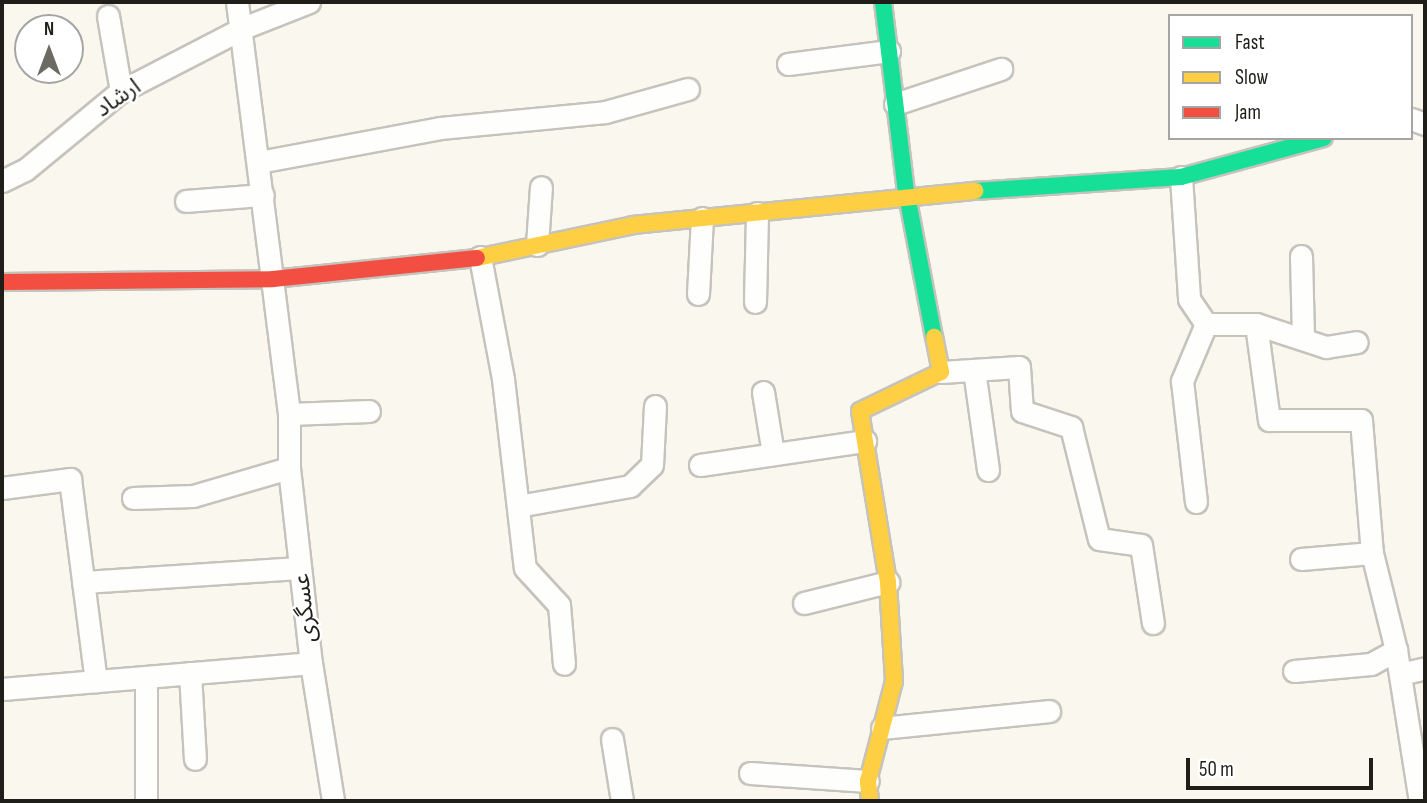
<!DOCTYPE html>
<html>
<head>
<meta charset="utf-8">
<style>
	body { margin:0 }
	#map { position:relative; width:1427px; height:803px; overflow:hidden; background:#f9f7ee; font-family:"Sofia Sans Condensed","Noto Sans Arabic",sans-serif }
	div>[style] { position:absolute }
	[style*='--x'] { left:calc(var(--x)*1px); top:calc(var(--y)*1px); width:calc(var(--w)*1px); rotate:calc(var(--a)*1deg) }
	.roads { filter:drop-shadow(2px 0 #c5c3bc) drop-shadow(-2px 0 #c5c3bc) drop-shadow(0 2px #c5c3bc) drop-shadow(0 -2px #c5c3bc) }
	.street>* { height:21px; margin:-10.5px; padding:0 10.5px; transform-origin:10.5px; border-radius:10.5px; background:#fefefc }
	.fast>* { height:16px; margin:-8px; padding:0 8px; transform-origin:8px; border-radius:8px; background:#16e098 }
	.slow>* { height:16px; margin:-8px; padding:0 8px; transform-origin:8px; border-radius:8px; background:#ffcf43 }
	.jam>* { height:16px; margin:-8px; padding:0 8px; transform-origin:8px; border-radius:8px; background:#f24e42 }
	span { translate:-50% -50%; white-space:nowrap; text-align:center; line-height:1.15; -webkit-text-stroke:5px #fff; paint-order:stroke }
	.street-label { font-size:23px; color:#1f1e18 }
	.frame { position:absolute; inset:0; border:4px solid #1f1e18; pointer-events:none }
	.legend { position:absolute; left:1168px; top:14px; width:245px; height:126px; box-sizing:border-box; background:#fff; border:2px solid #a5a5a3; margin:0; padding:9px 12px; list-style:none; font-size:21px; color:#1f1e18 }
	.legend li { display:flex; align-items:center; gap:14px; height:35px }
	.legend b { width:35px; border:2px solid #a5a5a3 }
	.north { position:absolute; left:14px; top:14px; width:70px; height:70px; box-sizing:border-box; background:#fff; border:2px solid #a5a5a3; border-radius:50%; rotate:0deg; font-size:19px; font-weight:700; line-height:28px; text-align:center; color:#1f1e18 }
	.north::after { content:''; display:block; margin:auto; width:24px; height:32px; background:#6b6a63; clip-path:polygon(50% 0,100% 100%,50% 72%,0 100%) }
	.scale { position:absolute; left:1186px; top:758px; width:187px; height:32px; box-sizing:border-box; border:4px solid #1f1e18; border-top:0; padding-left:9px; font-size:21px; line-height:24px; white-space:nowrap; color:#1f1e18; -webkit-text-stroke:5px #fff; paint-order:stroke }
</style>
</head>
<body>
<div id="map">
	<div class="roads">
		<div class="street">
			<div style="--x:237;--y:2;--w:415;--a:82.8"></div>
			<div style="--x:289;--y:414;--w:80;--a:-2.1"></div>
			<div style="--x:108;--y:16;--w:76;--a:80.2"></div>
			<div style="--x:788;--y:64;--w:102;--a:-7.3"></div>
			<div style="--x:895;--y:104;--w:112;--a:-18.3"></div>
			<div style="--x:1411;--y:119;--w:15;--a:20"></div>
			<div style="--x:259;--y:162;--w:184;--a:-10.6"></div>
			<div style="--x:440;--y:128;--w:166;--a:-5.5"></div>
			<div style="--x:605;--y:112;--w:86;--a:-15.5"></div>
			<div style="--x:1181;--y:177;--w:122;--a:86.2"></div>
			<div style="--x:1189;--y:299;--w:30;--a:56"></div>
			<div style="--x:1206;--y:324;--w:50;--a:0"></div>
			<div style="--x:1256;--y:324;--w:97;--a:82.3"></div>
			<div style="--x:1269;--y:420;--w:92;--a:0"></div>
			<div style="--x:1361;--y:420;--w:133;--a:85.3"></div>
			<div style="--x:1372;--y:553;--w:100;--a:76.1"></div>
			<div style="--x:1396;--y:650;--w:153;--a:81"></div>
			<div style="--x:2;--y:181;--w:25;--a:-26"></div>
			<div style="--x:25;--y:170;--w:124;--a:-39.5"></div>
			<div style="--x:121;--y:91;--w:137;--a:-27.3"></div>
			<div style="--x:243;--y:28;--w:71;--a:-21.5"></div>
			<div style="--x:186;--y:201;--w:77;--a:-4.5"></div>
			<div style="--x:537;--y:245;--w:58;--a:-86.1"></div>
			<div style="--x:1301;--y:256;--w:83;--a:88.6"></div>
			<div style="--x:480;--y:257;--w:124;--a:79.3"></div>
			<div style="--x:503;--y:379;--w:190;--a:83.4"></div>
			<div style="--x:525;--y:568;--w:50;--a:47.4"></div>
			<div style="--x:559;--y:605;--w:59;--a:85.2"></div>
			<div style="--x:698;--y:294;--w:76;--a:-87"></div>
			<div style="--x:755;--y:302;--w:89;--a:-88.7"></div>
			<div style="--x:1256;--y:324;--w:74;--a:18.2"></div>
			<div style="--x:1326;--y:347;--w:31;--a:-9"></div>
			<div style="--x:974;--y:370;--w:101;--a:82"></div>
			<div style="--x:941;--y:372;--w:78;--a:-3.7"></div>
			<div style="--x:1019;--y:367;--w:44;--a:86.1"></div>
			<div style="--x:1022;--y:411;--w:52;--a:18.1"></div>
			<div style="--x:1071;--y:427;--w:115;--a:76"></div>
			<div style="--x:1099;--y:539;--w:42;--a:8.1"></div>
			<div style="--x:1141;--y:545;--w:79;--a:81.3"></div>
			<div style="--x:763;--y:392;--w:63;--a:80.8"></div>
			<div style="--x:289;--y:414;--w:54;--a:90"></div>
			<div style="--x:289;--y:468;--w:196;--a:83.6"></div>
			<div style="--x:311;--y:663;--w:140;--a:80.9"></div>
			<div style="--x:700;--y:465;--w:167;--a:-8.3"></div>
			<div style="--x:2;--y:488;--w:69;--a:-7.5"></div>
			<div style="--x:70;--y:479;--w:204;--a:82.7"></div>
			<div style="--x:133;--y:498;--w:60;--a:-1.9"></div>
			<div style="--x:193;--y:496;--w:100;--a:-16.3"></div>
			<div style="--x:1196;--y:502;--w:122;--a:-96.6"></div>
			<div style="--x:1182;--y:381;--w:62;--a:-67.2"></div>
			<div style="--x:518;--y:506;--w:114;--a:-10.1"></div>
			<div style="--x:630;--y:486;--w:30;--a:-44"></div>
			<div style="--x:652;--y:465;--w:59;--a:-87.1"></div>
			<div style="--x:1301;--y:559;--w:71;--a:-4.8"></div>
			<div style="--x:83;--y:582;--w:217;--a:-3.7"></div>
			<div style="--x:804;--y:603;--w:87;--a:-14"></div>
			<div style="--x:1294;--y:671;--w:77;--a:-5.2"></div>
			<div style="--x:1371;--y:664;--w:29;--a:-29"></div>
			<div style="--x:190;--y:673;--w:86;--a:86.7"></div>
			<div style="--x:1400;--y:674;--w:26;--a:-13"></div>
			<div style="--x:146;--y:677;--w:124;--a:90"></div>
			<div style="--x:2;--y:689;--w:310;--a:-4.8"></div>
			<div style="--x:882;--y:728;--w:168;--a:-5.8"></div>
			<div style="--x:612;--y:739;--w:63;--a:80.8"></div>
			<div style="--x:750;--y:773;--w:118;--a:3.9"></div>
		</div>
		<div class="fast">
			<div style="--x:883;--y:2;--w:184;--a:83.1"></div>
			<div style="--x:905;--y:185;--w:155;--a:79.2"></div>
			<div style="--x:975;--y:191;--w:206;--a:-3.9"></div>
			<div style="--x:1181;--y:177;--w:148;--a:-15.3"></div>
		</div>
		<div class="slow">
			<div style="--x:477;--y:258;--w:159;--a:-11.9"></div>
			<div style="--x:633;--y:225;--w:344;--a:-5.7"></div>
			<div style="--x:870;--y:801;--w:20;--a:-96"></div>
			<div style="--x:868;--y:781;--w:103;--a:-75.4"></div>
			<div style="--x:894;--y:681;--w:99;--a:-93.5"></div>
			<div style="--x:888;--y:582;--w:173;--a:-99.3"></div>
			<div style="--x:860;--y:411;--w:90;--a:-25.7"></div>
			<div style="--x:941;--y:372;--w:36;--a:-101"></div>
		</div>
		<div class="jam">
			<div style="--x:2;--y:282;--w:271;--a:-0.6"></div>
			<div style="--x:273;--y:279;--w:205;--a:-5.9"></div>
		</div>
	</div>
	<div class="street-label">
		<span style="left:118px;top:98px;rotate:-35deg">ارشاد</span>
		<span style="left:305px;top:608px;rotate:-96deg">عسگری</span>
	</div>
	<div class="frame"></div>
	<ul class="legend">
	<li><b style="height:9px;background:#16e098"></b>Fast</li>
	<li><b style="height:9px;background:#ffcf43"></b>Slow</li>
	<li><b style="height:9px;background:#f24e42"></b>Jam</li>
	</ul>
	<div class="north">N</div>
	<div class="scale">50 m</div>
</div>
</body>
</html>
